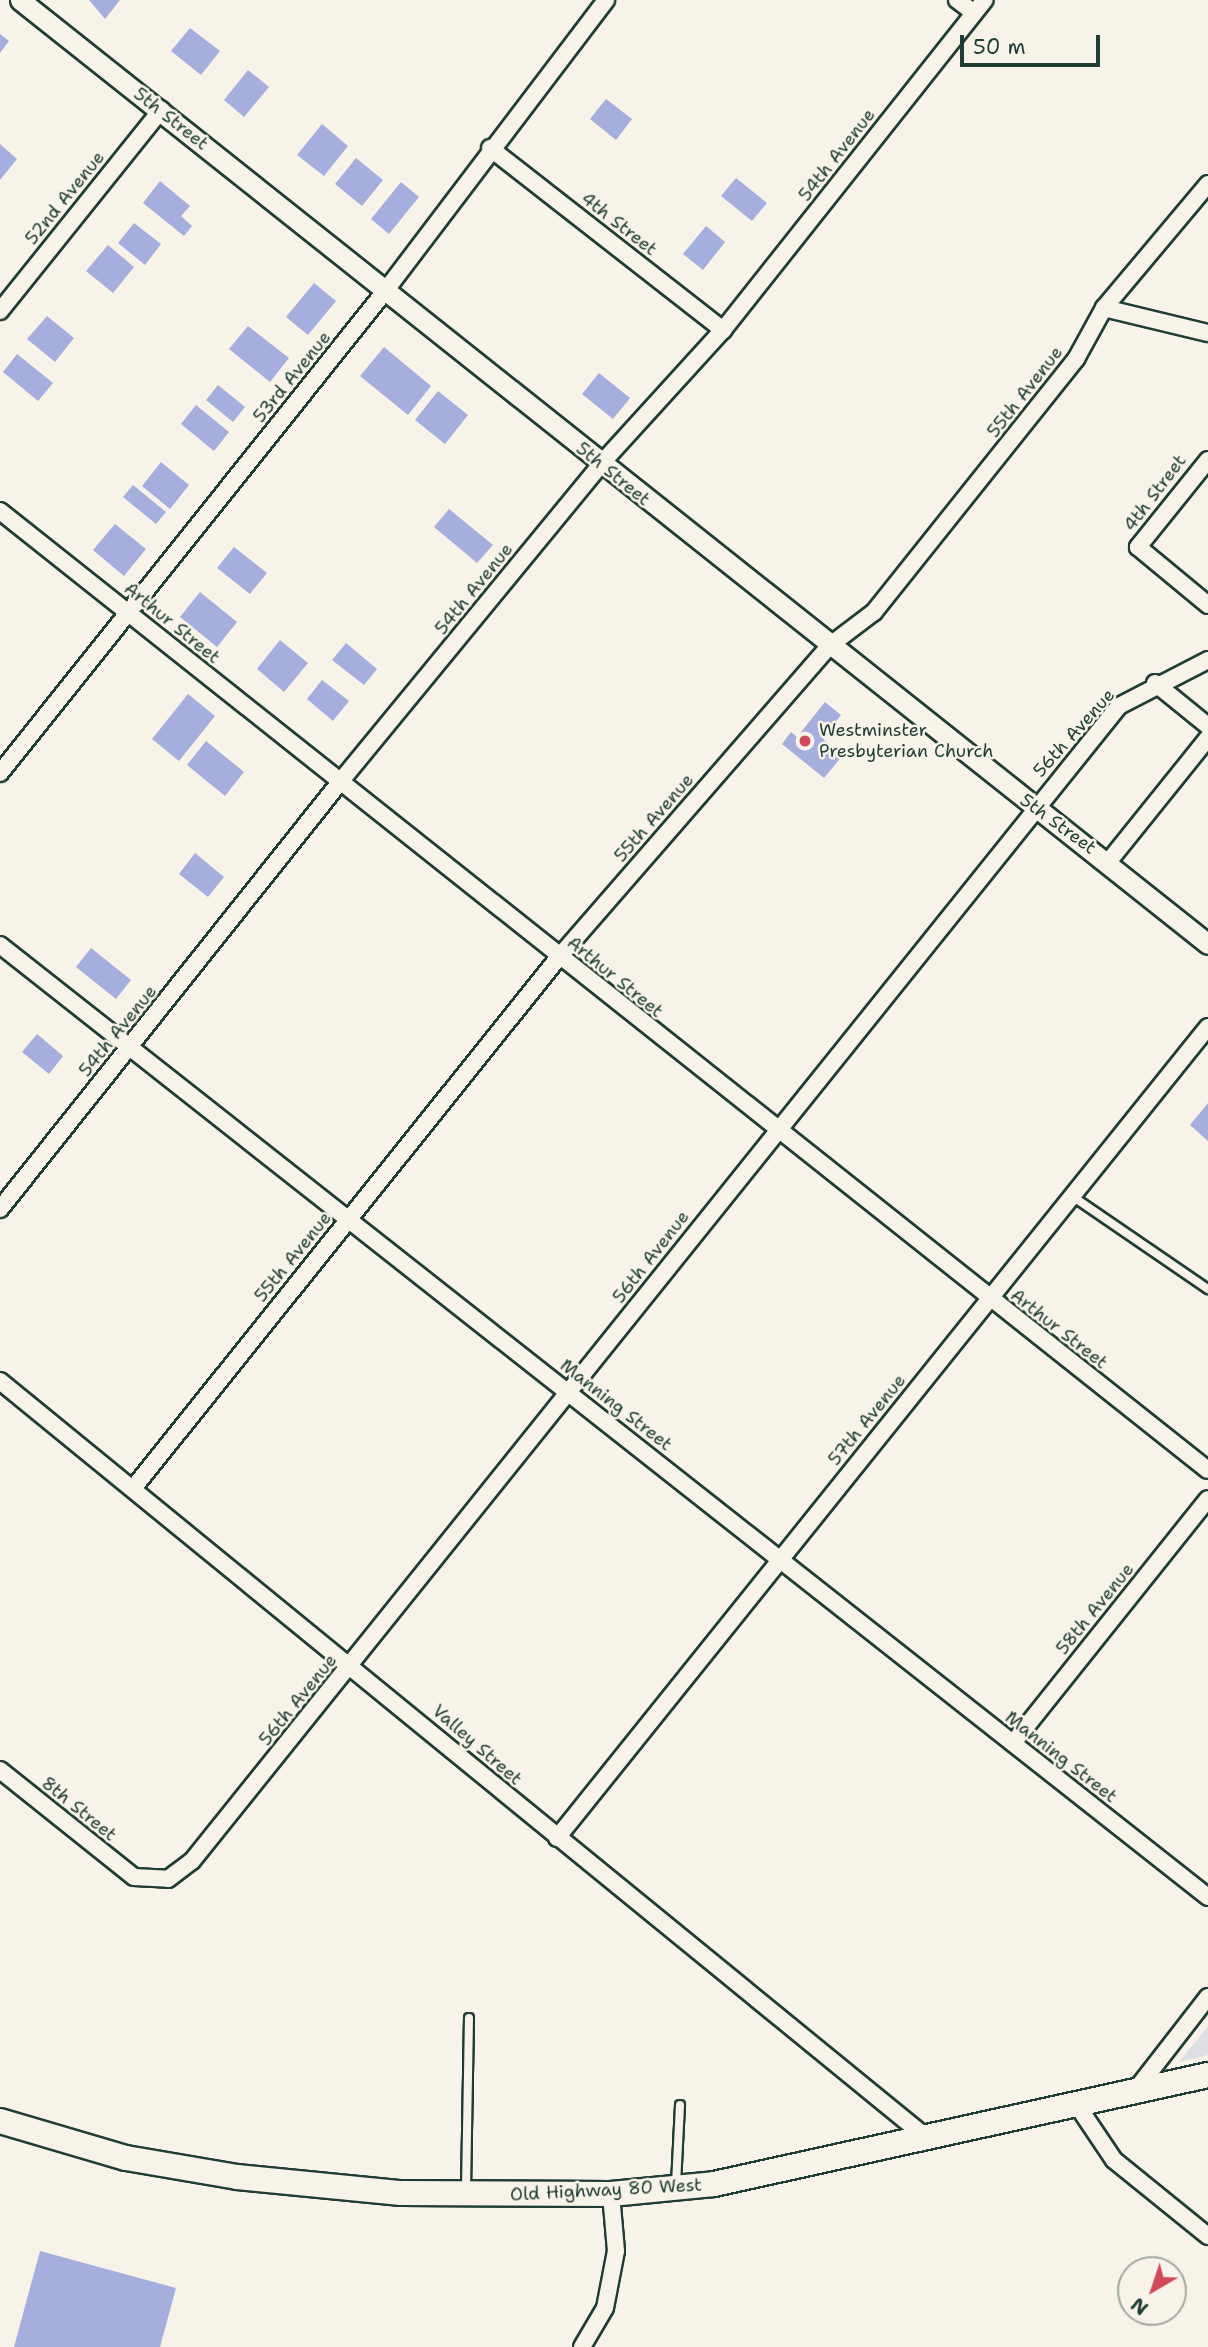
<!DOCTYPE html>
<html>
<head>
<meta charset="utf-8">
<style>
	body { margin:0 }
	#map { position:relative; width:1208px; height:2347px; overflow:hidden; background:#f7f3e8; font-family:"Shantell Sans",sans-serif }
	div>[style] { position:absolute }
	[style*='--x'] { left:calc(var(--x)*1px); top:calc(var(--y)*1px); width:calc(var(--w)*1px); rotate:calc(var(--a)*1deg) }
	.built>* { inset:0; background:#dfdee5 }
	.building>* { inset:0; background:#a6aede }
	.roads { filter:drop-shadow(2px 0 #1f3d34) drop-shadow(-2px 0 #1f3d34) drop-shadow(0 2px #1f3d34) drop-shadow(0 -2px #1f3d34) }
	.service>* { height:8px; margin:-4px; padding:0 4px; transform-origin:4px; border-radius:4px; background:#f7f3e8 }
	.minor>* { height:16px; margin:-8px; padding:0 8px; transform-origin:8px; border-radius:8px; background:#f7f3e8 }
	.tertiary>* { height:19px; margin:-9.5px; padding:0 9.5px; transform-origin:9.5px; border-radius:9.5px; background:#f7f3e8 }
	.primary>* { height:24px; margin:-12px; padding:0 12px; transform-origin:12px; border-radius:12px; background:#f7f3e8 }
	.dots>* { width:19px; height:19px; translate:-50% -50%; box-sizing:border-box; border:4px solid #f7f3e8; border-radius:50% }
	span { translate:-50% -50%; white-space:nowrap; text-align:center; line-height:1.15; -webkit-text-stroke:5px #f7f3e8; paint-order:stroke }
	.street-label { font-size:18px; color:#1f3d34 }
	.poi-label { font-size:18px; color:#1f3d34 }
	.left { translate:0 -50%; text-align:left }
	.north { position:absolute; left:1117px; top:2256px; width:70px; height:70px; box-sizing:border-box; background:#f7f3e8; border:2px solid #a1aaa0; border-radius:50%; rotate:219deg; font-size:19px; font-weight:700; line-height:28px; text-align:center; color:#1f3d34 }
	.north::after { content:''; display:block; margin:auto; width:24px; height:32px; background:#d1495b; clip-path:polygon(50% 0,100% 100%,50% 72%,0 100%) }
	.scale { position:absolute; left:960px; top:35px; width:140px; height:32px; box-sizing:border-box; border:4px solid #1f3d34; border-top:0; padding-left:9px; font-size:21px; line-height:24px; white-space:nowrap; color:#1f3d34; -webkit-text-stroke:5px #f7f3e8; paint-order:stroke }
</style>
</head>
<body>
<div id="map">
	<div class="built">
		<div style="clip-path:polygon(1208px 2026px,1208px 2055px,1179px 2062px)"></div>
	</div>
	<div class="building">
		<div style="clip-path:polygon(89px 0,120px 0,105px 19px)"></div>
		<div style="clip-path:polygon(190px 28px,220px 51px,201px 75px,171px 51px)"></div>
		<div style="clip-path:polygon(0 34px,9px 41px,0 53px)"></div>
		<div style="clip-path:polygon(248px 70px,269px 87px,244px 117px,224px 100px)"></div>
		<div style="clip-path:polygon(606px 99px,632px 119px,616px 140px,590px 119px)"></div>
		<div style="clip-path:polygon(322px 124px,348px 146px,324px 176px,297px 155px)"></div>
		<div style="clip-path:polygon(0 144px,17px 159px,0 180px)"></div>
		<div style="clip-path:polygon(356px 158px,383px 180px,362px 206px,335px 184px)"></div>
		<div style="clip-path:polygon(736px 178px,767px 203px,752px 221px,721px 196px)"></div>
		<div style="clip-path:polygon(160px 181px,190px 206px,181px 216px,192px 226px,184px 236px,143px 203px)"></div>
		<div style="clip-path:polygon(401px 182px,419px 197px,389px 234px,371px 219px)"></div>
		<div style="clip-path:polygon(134px 223px,161px 244px,145px 265px,118px 243px)"></div>
		<div style="clip-path:polygon(706px 226px,725px 242px,703px 270px,683px 254px)"></div>
		<div style="clip-path:polygon(108px 245px,134px 267px,113px 293px,86px 271px)"></div>
		<div style="clip-path:polygon(314px 283px,336px 301px,308px 335px,286px 317px)"></div>
		<div style="clip-path:polygon(47px 316px,74px 338px,55px 362px,27px 339px)"></div>
		<div style="clip-path:polygon(248px 326px,289px 358px,270px 382px,229px 349px)"></div>
		<div style="clip-path:polygon(384px 347px,431px 386px,408px 415px,360px 376px)"></div>
		<div style="clip-path:polygon(17px 354px,53px 383px,38px 401px,3px 372px)"></div>
		<div style="clip-path:polygon(599px 373px,630px 398px,613px 419px,582px 394px)"></div>
		<div style="clip-path:polygon(218px 385px,245px 407px,233px 422px,206px 400px)"></div>
		<div style="clip-path:polygon(438px 391px,468px 415px,445px 444px,415px 420px)"></div>
		<div style="clip-path:polygon(196px 405px,229px 432px,214px 451px,181px 424px)"></div>
		<div style="clip-path:polygon(161px 462px,189px 485px,170px 509px,142px 486px)"></div>
		<div style="clip-path:polygon(133px 485px,166px 512px,156px 524px,123px 497px)"></div>
		<div style="clip-path:polygon(449px 509px,493px 545px,477px 563px,434px 527px)"></div>
		<div style="clip-path:polygon(115px 524px,146px 549px,124px 576px,93px 550px)"></div>
		<div style="clip-path:polygon(234px 547px,267px 573px,250px 594px,217px 568px)"></div>
		<div style="clip-path:polygon(200px 592px,237px 622px,217px 647px,180px 617px)"></div>
		<div style="clip-path:polygon(280px 640px,308px 663px,284px 692px,257px 669px)"></div>
		<div style="clip-path:polygon(346px 643px,377px 669px,364px 685px,332px 660px)"></div>
		<div style="clip-path:polygon(322px 680px,349px 701px,333px 721px,307px 699px)"></div>
		<div style="clip-path:polygon(188px 694px,215px 716px,179px 761px,152px 739px)"></div>
		<div style="clip-path:polygon(825px 702px,841px 715px,823px 739px,843px 755px,824px 778px,782px 744px,791px 732px,797px 737px)"></div>
		<div style="clip-path:polygon(206px 741px,244px 772px,225px 796px,187px 765px)"></div>
		<div style="clip-path:polygon(195px 853px,224px 877px,208px 897px,179px 874px)"></div>
		<div style="clip-path:polygon(91px 948px,131px 980px,116px 999px,76px 967px)"></div>
		<div style="clip-path:polygon(37px 1034px,63px 1056px,49px 1074px,22px 1052px)"></div>
		<div style="clip-path:polygon(1208px 1103px,1208px 1141px,1190px 1125px)"></div>
		<div style="clip-path:polygon(40px 2251px,176px 2288px,160px 2347px,14px 2347px)"></div>
	</div>
	<div class="roads">
		<div class="service">
			<div style="--x:1072;--y:1196;--w:165;--a:34.4"></div>
			<div style="--x:676;--y:2184;--w:79;--a:-87.1"></div>
			<div style="--x:466;--y:2189;--w:171;--a:-89"></div>
		</div>
		<div class="minor">
			<div style="--x:957;--y:0;--w:21;--a:37"></div>
			<div style="--x:490;--y:148;--w:296;--a:38"></div>
			<div style="--x:1104;--y:308;--w:107;--a:13.5"></div>
			<div style="--x:0;--y:311;--w:258;--a:-51.3"></div>
			<div style="--x:1208;--y:460;--w:112;--a:128.8"></div>
			<div style="--x:1138;--y:547;--w:91;--a:39.6"></div>
			<div style="--x:0;--y:511;--w:1542;--a:38.45"></div>
			<div style="--x:1155;--y:683;--w:68;--a:39.1"></div>
			<div style="--x:0;--y:773;--w:618;--a:-51.37"></div>
			<div style="--x:386;--y:290;--w:364;--a:-52.8"></div>
			<div style="--x:1109;--y:861;--w:158;--a:-51.2"></div>
			<div style="--x:0;--y:945;--w:1538;--a:38.24"></div>
			<div style="--x:0;--y:1209;--w:546;--a:-51.47"></div>
			<div style="--x:340;--y:782;--w:411;--a:-50.6"></div>
			<div style="--x:601;--y:464;--w:181;--a:-47.7"></div>
			<div style="--x:723;--y:330;--w:421;--a:-51.6"></div>
			<div style="--x:0;--y:1381;--w:1198;--a:39.24"></div>
			<div style="--x:135;--y:1486;--w:678;--a:-51.29"></div>
			<div style="--x:559;--y:957;--w:412;--a:-49"></div>
			<div style="--x:829;--y:646;--w:56;--a:-37.1"></div>
			<div style="--x:874;--y:612;--w:324;--a:-51.4"></div>
			<div style="--x:1076;--y:359;--w:58;--a:-61.2"></div>
			<div style="--x:1104;--y:308;--w:162;--a:-50"></div>
			<div style="--x:1013;--y:1743;--w:312;--a:-51.4"></div>
			<div style="--x:0;--y:1770;--w:171;--a:38.6"></div>
			<div style="--x:134;--y:1877;--w:34;--a:3"></div>
			<div style="--x:168;--y:1879;--w:30;--a:-37"></div>
			<div style="--x:192;--y:1861;--w:1481;--a:-51.25"></div>
			<div style="--x:1119;--y:706;--w:100;--a:-27.3"></div>
			<div style="--x:557;--y:1838;--w:1040;--a:-51.25"></div>
			<div style="--x:1135;--y:2091;--w:119;--a:-52.2"></div>
			<div style="--x:1077;--y:2105;--w:66;--a:56.1"></div>
			<div style="--x:1114;--y:2160;--w:121;--a:39"></div>
			<div style="--x:582;--y:2347;--w:45;--a:-59.5"></div>
			<div style="--x:605;--y:2308;--w:58;--a:-79.1"></div>
			<div style="--x:616;--y:2251;--w:57;--a:-95"></div>
		</div>
		<div class="tertiary">
			<div style="--x:20;--y:0;--w:1517;--a:38.47"></div>
		</div>
		<div class="primary">
			<div style="--x:0;--y:2121;--w:131;--a:16.4"></div>
			<div style="--x:126;--y:2158;--w:113;--a:9.7"></div>
			<div style="--x:237;--y:2177;--w:165;--a:5.6"></div>
			<div style="--x:401;--y:2193;--w:210;--a:0.3"></div>
			<div style="--x:611;--y:2194;--w:103;--a:-5.5"></div>
			<div style="--x:714;--y:2184;--w:506;--a:-12.44"></div>
		</div>
	</div>
	<div class="dots">
		<div style="left:805px;top:741px;background:#d1495b"></div>
	</div>
	<div class="street-label">
		<span style="left:171px;top:119px;rotate:38deg">5th Street</span>
		<span style="left:837px;top:155px;rotate:-52deg">54th Avenue</span>
		<span style="left:65px;top:198px;rotate:-51deg">52nd Avenue</span>
		<span style="left:619px;top:224px;rotate:38deg">4th Street</span>
		<span style="left:292px;top:377px;rotate:-51deg">53rd Avenue</span>
		<span style="left:1025px;top:392px;rotate:-52deg">55th Avenue</span>
		<span style="left:613px;top:474px;rotate:39deg">5th Street</span>
		<span style="left:1155px;top:493px;rotate:-53deg">4th Street</span>
		<span style="left:474px;top:589px;rotate:-51deg">54th Avenue</span>
		<span style="left:172px;top:623px;rotate:39deg">Arthur Street</span>
		<span style="left:1074px;top:733px;rotate:-48deg">56th Avenue</span>
		<span style="left:654px;top:818px;rotate:-49deg">55th Avenue</span>
		<span style="left:1058px;top:824px;rotate:36deg">5th Street</span>
		<span style="left:615px;top:977px;rotate:39deg">Arthur Street</span>
		<span style="left:118px;top:1031px;rotate:-51deg">54th Avenue</span>
		<span style="left:293px;top:1257px;rotate:-51deg">55th Avenue</span>
		<span style="left:651px;top:1257px;rotate:-52deg">56th Avenue</span>
		<span style="left:1059px;top:1329px;rotate:38deg">Arthur Street</span>
		<span style="left:616px;top:1405px;rotate:38deg">Manning Street</span>
		<span style="left:867px;top:1420px;rotate:-51deg">57th Avenue</span>
		<span style="left:1095px;top:1609px;rotate:-51deg">58th Avenue</span>
		<span style="left:298px;top:1700px;rotate:-51deg">56th Avenue</span>
		<span style="left:477px;top:1745px;rotate:41deg">Valley Street</span>
		<span style="left:1061px;top:1757px;rotate:38deg">Manning Street</span>
		<span style="left:79px;top:1809px;rotate:39deg">8th Street</span>
		<span style="left:606px;top:2190px;rotate:-3deg">Old Highway 80 West</span>
	</div>
	<div class="poi-label">
		<span class="left" style="left:819px;top:741px">Westminster<br>Presbyterian Church</span>
	</div>
	<div class="north">N</div>
	<div class="scale">50 m</div>
</div>
</body>
</html>
